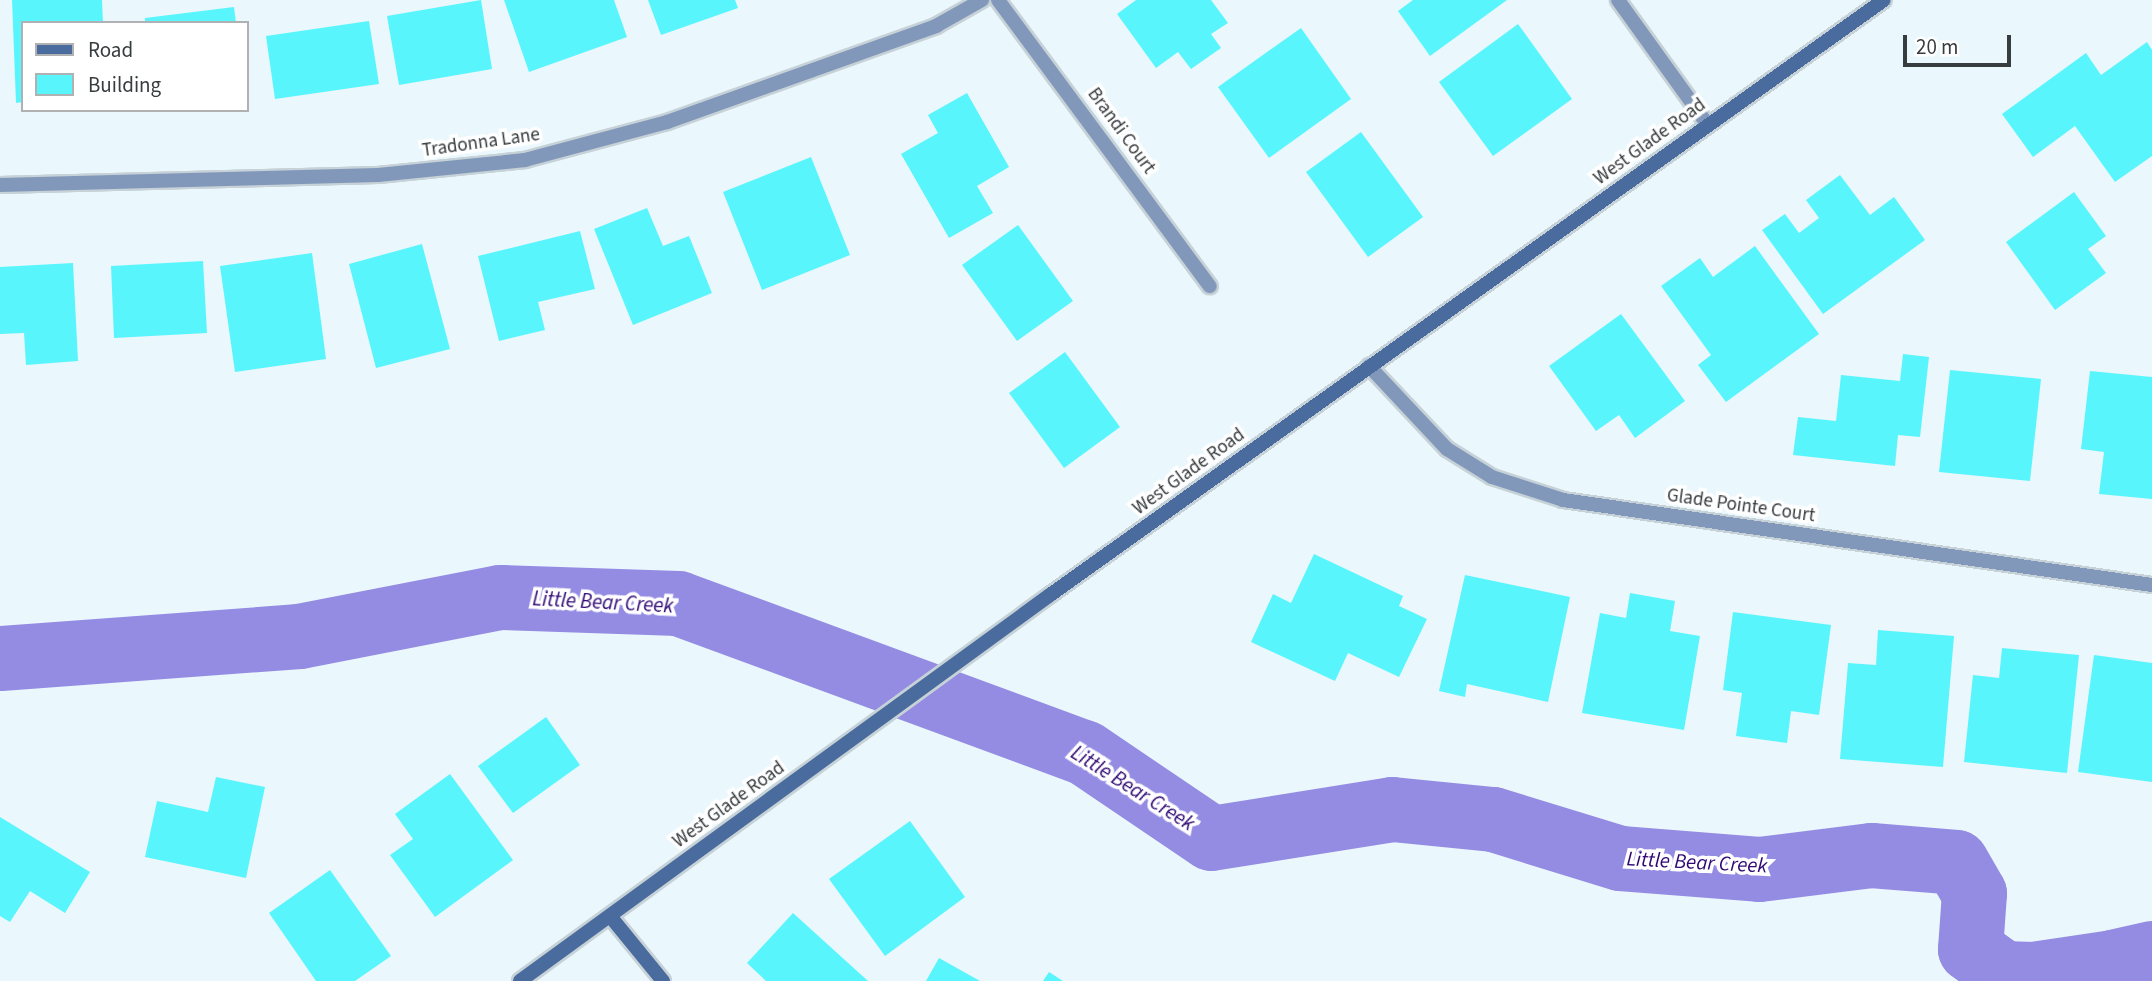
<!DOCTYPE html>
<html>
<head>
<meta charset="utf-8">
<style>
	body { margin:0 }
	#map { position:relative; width:2152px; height:981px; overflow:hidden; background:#eaf7fd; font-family:"Source Sans 3",sans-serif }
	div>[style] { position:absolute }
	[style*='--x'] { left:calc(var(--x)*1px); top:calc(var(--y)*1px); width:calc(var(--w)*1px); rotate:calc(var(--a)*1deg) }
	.river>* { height:65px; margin:-32.5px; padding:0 32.5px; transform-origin:32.5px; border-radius:32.5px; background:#948be3 }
	.building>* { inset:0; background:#59f5fd }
	.roads { filter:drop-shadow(2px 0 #c6d2d7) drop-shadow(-2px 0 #c6d2d7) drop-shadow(0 2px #c6d2d7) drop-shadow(0 -2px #c6d2d7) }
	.street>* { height:14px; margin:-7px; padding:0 7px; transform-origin:7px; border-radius:7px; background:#8198bb }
	.secondary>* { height:14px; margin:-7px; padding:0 7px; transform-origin:7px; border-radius:7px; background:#4a6b9d }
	span { translate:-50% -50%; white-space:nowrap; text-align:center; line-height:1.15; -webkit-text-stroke:7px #fff; paint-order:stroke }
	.street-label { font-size:19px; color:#373c3e }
	.water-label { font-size:21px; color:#2e0774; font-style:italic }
	.legend { position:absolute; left:21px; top:21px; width:228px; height:91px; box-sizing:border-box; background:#fff; border:2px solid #afb1b2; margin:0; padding:9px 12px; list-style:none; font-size:21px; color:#373c3e }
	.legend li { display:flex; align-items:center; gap:14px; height:35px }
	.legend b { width:35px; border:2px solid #afb1b2 }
	.scale { position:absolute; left:1903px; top:35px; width:108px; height:32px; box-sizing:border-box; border:4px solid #373c3e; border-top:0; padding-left:9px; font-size:21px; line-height:24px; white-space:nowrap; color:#373c3e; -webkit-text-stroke:5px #fff; paint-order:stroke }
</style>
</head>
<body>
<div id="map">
	<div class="river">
		<div style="--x:0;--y:658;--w:300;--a:-4.2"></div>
		<div style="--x:299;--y:636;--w:205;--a:-11"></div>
		<div style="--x:500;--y:597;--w:178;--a:1.9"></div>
		<div style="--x:678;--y:603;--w:432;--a:20.2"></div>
		<div style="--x:1084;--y:752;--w:153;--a:34.1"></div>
		<div style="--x:1211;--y:838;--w:183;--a:-9.1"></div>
		<div style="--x:1392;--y:809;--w:101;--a:5.7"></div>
		<div style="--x:1493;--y:819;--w:133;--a:17.1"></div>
		<div style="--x:1620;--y:858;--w:139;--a:4.5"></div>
		<div style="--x:1759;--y:869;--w:113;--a:-7.1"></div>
		<div style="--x:1871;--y:855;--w:85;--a:4.7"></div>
		<div style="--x:1956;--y:862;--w:36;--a:60"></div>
		<div style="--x:1974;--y:893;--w:56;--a:94.1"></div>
		<div style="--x:1970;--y:949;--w:41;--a:36"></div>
		<div style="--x:2003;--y:973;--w:30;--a:2"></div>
		<div style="--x:2033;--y:974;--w:80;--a:-8.6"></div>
		<div style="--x:2112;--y:962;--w:41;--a:-12.7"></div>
	</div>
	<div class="building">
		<div style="clip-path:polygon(12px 0,102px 0,103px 23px,23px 23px,23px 102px,16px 103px)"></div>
		<div style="clip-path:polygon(481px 0,492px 69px,399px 85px,387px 16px)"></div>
		<div style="clip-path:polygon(504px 0,614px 0,627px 37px,529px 72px)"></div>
		<div style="clip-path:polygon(648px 0,735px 0,738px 8px,661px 35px)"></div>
		<div style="clip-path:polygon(1136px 0,1211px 0,1228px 23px,1211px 34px,1221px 48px,1191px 69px,1178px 52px,1156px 68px,1117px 14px)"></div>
		<div style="clip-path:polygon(1413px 0,1507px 0,1430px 56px,1398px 11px)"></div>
		<div style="clip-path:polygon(234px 7px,236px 23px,145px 23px,145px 18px)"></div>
		<div style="clip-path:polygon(369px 21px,379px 84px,275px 99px,266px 36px)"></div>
		<div style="clip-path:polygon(1518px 24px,1572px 99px,1493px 156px,1439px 82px)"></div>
		<div style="clip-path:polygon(1301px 28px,1351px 99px,1269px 158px,1218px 87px)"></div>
		<div style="clip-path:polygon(2147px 42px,2152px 50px,2152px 156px,2115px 182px,2075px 126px,2033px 157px,2002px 114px,2086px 53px,2101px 75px)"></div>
		<div style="clip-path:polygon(967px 93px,1009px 167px,977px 186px,993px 213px,949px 238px,901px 154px,938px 133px,928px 115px)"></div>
		<div style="clip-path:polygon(1361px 132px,1423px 217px,1368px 257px,1306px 172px)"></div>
		<div style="clip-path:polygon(811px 157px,850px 255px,762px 290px,723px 192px)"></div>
		<div style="clip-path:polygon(1840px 175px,1870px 215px,1894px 197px,1925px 240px,1823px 314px,1762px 230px,1785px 214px,1799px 233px,1819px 218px,1806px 200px)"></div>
		<div style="clip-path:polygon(2074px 192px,2106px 236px,2088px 249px,2106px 273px,2055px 310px,2006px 242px)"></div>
		<div style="clip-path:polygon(647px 208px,663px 246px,689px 236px,712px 293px,633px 325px,594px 229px)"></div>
		<div style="clip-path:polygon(1018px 225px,1073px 301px,1017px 341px,962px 265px)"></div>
		<div style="clip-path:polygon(580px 231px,595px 289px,538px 302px,545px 330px,499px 341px,478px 256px)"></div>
		<div style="clip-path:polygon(422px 244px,450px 349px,376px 368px,349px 264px)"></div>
		<div style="clip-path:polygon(1755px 246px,1819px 334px,1726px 402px,1698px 365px,1711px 355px,1661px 286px,1700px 258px,1713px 277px)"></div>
		<div style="clip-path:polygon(312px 253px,326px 359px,235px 372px,220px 266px)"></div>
		<div style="clip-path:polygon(203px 261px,207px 333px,114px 338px,111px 266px)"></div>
		<div style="clip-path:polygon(73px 263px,78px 361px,26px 365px,24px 333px,0 334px,0 267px)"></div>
		<div style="clip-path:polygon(1621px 314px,1685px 401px,1635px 438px,1619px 415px,1596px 431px,1549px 366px)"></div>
		<div style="clip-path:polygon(1065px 352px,1120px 427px,1064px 468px,1009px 393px)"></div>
		<div style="clip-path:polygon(1903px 354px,1929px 357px,1920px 437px,1898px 435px,1895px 466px,1793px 455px,1798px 417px,1836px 421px,1841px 375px,1900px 381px)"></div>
		<div style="clip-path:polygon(1950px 370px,2041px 379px,2030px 481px,1939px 472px)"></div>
		<div style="clip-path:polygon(2090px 371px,2152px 377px,2152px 499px,2099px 494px,2104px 452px,2081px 449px)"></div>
		<div style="clip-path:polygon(1314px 554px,1403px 596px,1399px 606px,1427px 619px,1399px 677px,1348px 653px,1335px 681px,1251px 642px,1273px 594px,1291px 603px)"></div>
		<div style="clip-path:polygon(1465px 575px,1570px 597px,1548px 702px,1467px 684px,1465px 697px,1439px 691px)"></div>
		<div style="clip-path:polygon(1630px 593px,1675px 601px,1670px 631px,1700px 636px,1684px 730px,1582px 713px,1600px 613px,1626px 618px)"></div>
		<div style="clip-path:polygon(1733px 612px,1831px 625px,1819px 715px,1791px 711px,1787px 743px,1736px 736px,1742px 693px,1723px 690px)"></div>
		<div style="clip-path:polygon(1878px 630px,1954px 636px,1943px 767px,1840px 759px,1848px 663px,1876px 665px)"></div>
		<div style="clip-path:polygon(2002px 648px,2079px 655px,2067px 773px,1964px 762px,1973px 675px,1999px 678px)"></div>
		<div style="clip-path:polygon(2094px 655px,2152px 663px,2152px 782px,2078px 772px)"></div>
		<div style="clip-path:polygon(546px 717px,580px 765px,513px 813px,478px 766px)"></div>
		<div style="clip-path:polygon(450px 774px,513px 860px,435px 917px,390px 855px,413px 839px,395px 814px)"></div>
		<div style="clip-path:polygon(216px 777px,265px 787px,246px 878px,145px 857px,157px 801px,208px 812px)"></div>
		<div style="clip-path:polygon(0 817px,90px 872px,65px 913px,30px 891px,10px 922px,0 916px)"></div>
		<div style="clip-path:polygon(910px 821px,965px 897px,885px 956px,829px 879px)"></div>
		<div style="clip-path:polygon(330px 870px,391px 956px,355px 981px,316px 981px,269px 913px)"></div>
		<div style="clip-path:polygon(793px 913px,868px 981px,766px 981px,747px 963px)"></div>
		<div style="clip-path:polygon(939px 958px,980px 981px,926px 981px)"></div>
		<div style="clip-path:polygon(1049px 972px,1063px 981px,1043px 981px)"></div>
	</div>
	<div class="roads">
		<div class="street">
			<div style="--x:998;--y:0;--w:356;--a:53.5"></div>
			<div style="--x:1618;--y:0;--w:153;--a:54.3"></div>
			<div style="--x:0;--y:185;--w:378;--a:-1.5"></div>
			<div style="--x:378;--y:175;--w:148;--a:-5.8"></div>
			<div style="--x:525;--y:160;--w:147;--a:-15"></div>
			<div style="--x:667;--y:122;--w:286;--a:-19.6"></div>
			<div style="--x:936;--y:26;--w:53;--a:-29.5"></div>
			<div style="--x:1369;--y:366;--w:114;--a:46.8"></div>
			<div style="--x:1447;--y:449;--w:53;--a:31.9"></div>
			<div style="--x:1492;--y:477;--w:75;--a:17.9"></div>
			<div style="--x:1563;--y:500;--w:595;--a:8.21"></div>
		</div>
		<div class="secondary">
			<div style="--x:610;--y:916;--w:84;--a:50.8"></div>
			<div style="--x:520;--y:981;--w:656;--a:-36.07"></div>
			<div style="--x:1050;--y:595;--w:1024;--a:-35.51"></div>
		</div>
	</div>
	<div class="street-label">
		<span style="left:1121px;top:131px;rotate:54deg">Brandi Court</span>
		<span style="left:1650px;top:142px;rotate:-36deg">West Glade Road</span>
		<span style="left:481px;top:143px;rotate:-8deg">Tradonna Lane</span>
		<span style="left:1189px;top:472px;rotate:-36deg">West Glade Road</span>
		<span style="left:1741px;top:506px;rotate:8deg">Glade Pointe Court</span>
		<span style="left:729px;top:805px;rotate:-36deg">West Glade Road</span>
	</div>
	<div class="water-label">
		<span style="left:603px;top:602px;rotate:3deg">Little Bear Creek</span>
		<span style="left:1133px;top:788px;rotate:32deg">Little Bear Creek</span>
		<span style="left:1697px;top:862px;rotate:3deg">Little Bear Creek</span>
	</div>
	<ul class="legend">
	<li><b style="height:9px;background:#4a6b9d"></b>Road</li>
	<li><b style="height:19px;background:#59f5fd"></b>Building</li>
	</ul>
	<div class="scale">20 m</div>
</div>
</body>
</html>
